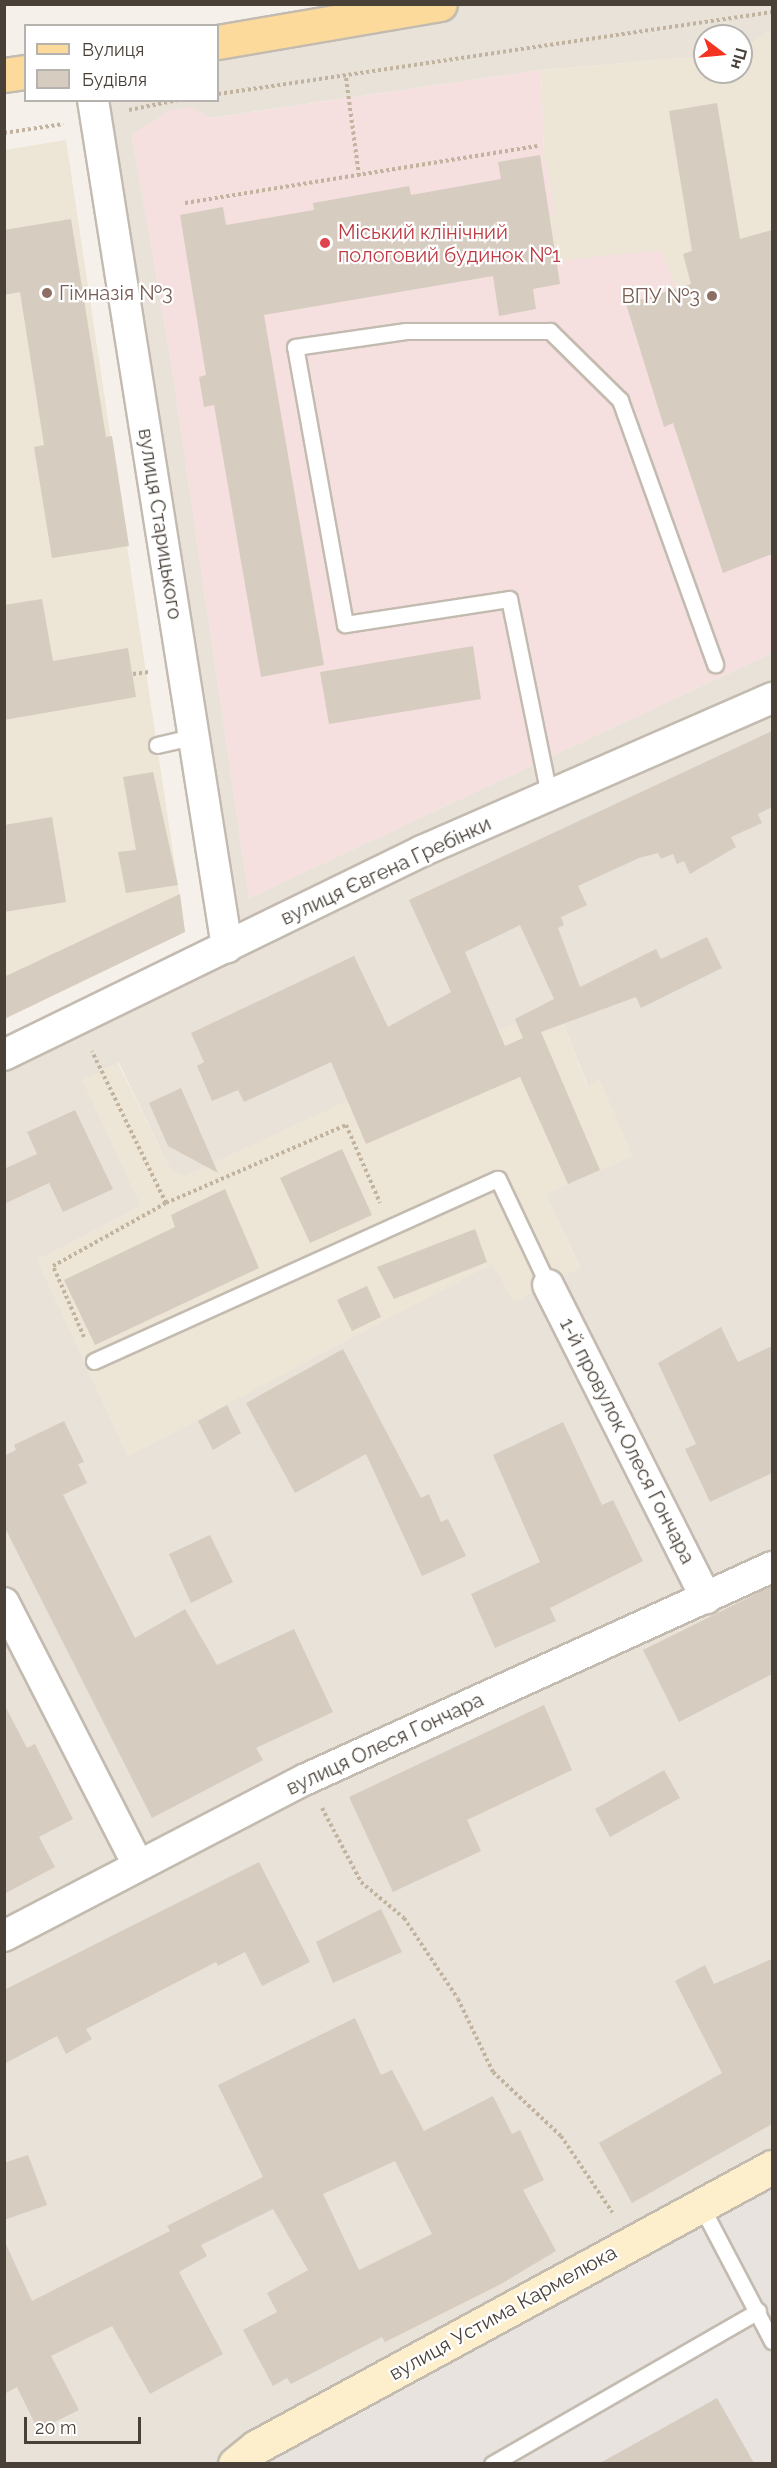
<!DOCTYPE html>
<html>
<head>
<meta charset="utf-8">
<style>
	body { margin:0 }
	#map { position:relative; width:777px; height:2468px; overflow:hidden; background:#f5f1ea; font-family:Raleway,sans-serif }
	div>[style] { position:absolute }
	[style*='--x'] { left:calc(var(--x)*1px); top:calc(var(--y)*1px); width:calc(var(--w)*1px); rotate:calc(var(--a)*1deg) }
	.residential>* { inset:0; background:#e9e2d9 }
	.industrial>* { inset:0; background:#e8e3df }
	.education>* { inset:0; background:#ede5d5 }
	.medical>* { inset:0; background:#f5e0df }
	.building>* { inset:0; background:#d6ccc0 }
	.path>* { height:4px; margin-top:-2px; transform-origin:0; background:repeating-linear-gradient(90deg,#c2b39e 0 3px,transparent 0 6px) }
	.roads { filter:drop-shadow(2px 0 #c3bbb0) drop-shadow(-2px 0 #c3bbb0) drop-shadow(0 2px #c3bbb0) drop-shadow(0 -2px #c3bbb0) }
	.lane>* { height:15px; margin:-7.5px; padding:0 7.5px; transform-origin:7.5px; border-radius:7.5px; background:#fff }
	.street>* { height:30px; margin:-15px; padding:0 15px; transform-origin:15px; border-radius:15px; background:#fff }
	.secondary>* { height:33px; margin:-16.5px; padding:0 16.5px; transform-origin:16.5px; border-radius:16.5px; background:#fdeecc }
	.primary>* { height:33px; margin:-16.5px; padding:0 16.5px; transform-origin:16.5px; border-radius:16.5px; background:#fcda9c }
	.dots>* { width:16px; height:16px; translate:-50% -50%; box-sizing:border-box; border:3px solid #fff; border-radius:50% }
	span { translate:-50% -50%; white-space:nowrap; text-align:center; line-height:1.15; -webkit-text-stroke:4.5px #fff; paint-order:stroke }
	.health-label { font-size:20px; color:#be3a42 }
	.left { translate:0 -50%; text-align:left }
	.education-label { font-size:20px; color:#785e54 }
	.right { translate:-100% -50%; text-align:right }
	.street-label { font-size:20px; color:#494138 }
	.frame { position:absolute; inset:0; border:6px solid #494138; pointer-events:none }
	.legend { position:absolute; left:24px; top:24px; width:195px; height:78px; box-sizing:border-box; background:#fff; border:2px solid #b6b3af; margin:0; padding:8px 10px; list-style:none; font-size:18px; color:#494138 }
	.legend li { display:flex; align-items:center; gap:12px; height:30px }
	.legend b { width:30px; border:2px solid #b6b3af }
	.north { position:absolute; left:693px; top:24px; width:60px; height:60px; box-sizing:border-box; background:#fff; border:2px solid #b6b3af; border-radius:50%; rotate:106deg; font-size:16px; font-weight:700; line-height:24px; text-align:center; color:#494138 }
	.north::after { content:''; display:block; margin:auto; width:21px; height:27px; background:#f53321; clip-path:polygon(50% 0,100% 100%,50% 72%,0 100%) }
	.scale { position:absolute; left:24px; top:2417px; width:117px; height:27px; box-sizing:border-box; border:3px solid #494138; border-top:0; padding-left:8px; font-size:18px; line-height:21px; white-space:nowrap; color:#494138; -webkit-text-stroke:4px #fff; paint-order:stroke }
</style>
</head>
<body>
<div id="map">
	<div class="residential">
		<div style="clip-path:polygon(evenodd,450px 5px,772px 5px,772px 30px,741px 50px,741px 36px,705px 36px,705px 56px,541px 70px,210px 118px,191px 107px,132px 134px,172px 368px,249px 898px,772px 653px,772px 2170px,241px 2463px,5px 2464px,5px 1057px,230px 949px,94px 101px,218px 100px,218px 43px,450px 5px,556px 1005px,588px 1087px,599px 1080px,632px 1156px,545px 1194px,580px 1267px,492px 1263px,128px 1456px,38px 1260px,141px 1206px,100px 1071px,119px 1063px,171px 1171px,184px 1177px,556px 1005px)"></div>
	</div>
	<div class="industrial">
		<div style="clip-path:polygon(772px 2170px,772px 2463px,241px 2464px)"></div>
	</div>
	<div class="education">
		<div style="clip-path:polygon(772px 30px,772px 555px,747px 489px,695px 492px,673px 423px,664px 427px,626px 304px,557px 262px,549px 216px,554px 215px,544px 154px,541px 70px,705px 56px,705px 72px,741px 72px,741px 50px)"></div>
		<div style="clip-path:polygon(66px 140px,185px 932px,5px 1019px,5px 150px)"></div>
		<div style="clip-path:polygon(556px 1005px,587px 1086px,600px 1080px,633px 1156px,545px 1194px,580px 1268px,514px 1302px,492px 1264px,128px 1456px,38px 1260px,141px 1206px,82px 1080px,118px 1063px,171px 1171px,184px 1176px)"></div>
	</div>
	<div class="medical">
		<div style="clip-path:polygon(541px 70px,544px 154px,555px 215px,549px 217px,557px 261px,661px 250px,676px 288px,626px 304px,664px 426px,673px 423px,695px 492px,739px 477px,747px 489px,772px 555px,772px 653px,249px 898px,172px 368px,132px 134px,171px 110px,191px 107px,211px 118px)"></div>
	</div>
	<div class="building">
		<div style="clip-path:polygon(717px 103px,740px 239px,772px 230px,772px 554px,723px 573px,673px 423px,664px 427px,626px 304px,691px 284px,683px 254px,692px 251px,669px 111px)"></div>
		<div style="clip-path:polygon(540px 155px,560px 284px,533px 289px,536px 309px,499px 316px,493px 276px,264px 315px,324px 665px,261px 677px,214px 405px,204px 407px,199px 377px,206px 375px,180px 215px,223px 207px,226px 225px,314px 210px,313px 203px,409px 186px,411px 195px,501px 179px,498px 162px)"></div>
		<div style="clip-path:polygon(71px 219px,106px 437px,112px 436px,129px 546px,52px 558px,34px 447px,44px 445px,20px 292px,4px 295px,4px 230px)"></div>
		<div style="clip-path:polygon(42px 599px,53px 661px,128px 648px,136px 697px,4px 720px,4px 605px)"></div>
		<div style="clip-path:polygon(473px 646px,481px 699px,329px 724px,320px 672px)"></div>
		<div style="clip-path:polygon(evenodd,772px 731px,772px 807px,758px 814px,762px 823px,731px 837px,736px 847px,690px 874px,684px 861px,677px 864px,673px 854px,661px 859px,658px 853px,639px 858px,578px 886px,587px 905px,561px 917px,564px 925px,558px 928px,580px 987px,656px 949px,661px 959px,707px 937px,722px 968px,641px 1008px,636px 997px,541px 1032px,600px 1170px,568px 1184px,520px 1077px,366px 1144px,331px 1062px,244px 1102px,238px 1090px,212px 1101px,197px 1066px,204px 1062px,191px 1033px,354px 956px,388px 1027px,451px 992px,409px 900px,772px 731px,520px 925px,554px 999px,515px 1019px,523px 1038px,505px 1046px,465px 952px,520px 925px)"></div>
		<div style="clip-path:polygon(153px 772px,178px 885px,126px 893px,118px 852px,136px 850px,123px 777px)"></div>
		<div style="clip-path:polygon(52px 817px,66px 902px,4px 912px,4px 825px)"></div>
		<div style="clip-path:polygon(180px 894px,185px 932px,4px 1019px,4px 977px)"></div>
		<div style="clip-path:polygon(181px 1088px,218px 1173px,168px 1146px,149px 1103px)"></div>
		<div style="clip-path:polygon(75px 1110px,113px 1189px,63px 1212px,49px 1183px,4px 1204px,4px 1169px,37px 1154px,27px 1132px)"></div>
		<div style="clip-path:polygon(342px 1149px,372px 1215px,310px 1243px,280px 1178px)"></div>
		<div style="clip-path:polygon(225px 1189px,259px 1268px,95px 1345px,64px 1280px,175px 1227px,171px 1215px)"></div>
		<div style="clip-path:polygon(475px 1229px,487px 1262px,394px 1299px,377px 1267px)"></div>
		<div style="clip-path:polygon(367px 1286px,381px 1317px,352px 1331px,337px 1300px)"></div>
		<div style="clip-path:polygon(721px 1327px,738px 1362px,772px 1346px,772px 1473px,710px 1502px,685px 1449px,696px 1444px,658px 1363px)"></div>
		<div style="clip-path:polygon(343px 1349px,421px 1498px,429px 1494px,441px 1522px,448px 1519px,466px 1556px,422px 1576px,366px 1454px,295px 1493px,246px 1403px)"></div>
		<div style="clip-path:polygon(227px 1405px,241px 1433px,213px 1450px,198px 1421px)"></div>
		<div style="clip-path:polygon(64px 1421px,84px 1462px,78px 1464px,87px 1483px,63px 1495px,135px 1638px,185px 1609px,217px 1665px,294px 1629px,333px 1712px,256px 1748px,263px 1760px,152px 1818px,4px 1526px,4px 1456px,16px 1450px,14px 1445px)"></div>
		<div style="clip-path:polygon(563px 1422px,602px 1505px,613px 1500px,643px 1561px,550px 1608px,556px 1621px,495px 1648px,471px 1594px,540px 1562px,493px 1455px)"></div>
		<div style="clip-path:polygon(210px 1535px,233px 1582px,191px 1603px,169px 1554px)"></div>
		<div style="clip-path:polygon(772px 1586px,772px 1674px,679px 1722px,643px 1650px)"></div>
		<div style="clip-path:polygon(4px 1704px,27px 1748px,35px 1744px,73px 1819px,39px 1837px,55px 1867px,4px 1894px)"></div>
		<div style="clip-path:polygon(544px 1705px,572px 1770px,467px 1820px,481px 1851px,393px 1892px,349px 1797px)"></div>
		<div style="clip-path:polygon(664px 1770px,680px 1798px,610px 1837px,595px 1809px)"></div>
		<div style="clip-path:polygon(259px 1862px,310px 1962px,262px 1986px,245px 1952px,218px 1966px,216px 1962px,86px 2029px,92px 2039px,66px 2054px,57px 2036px,4px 2064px,4px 1990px)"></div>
		<div style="clip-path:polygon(381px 1909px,402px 1952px,333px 1983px,316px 1942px)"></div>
		<div style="clip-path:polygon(772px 1959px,772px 2124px,632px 2203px,599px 2143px,722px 2073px,675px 1981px,705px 1965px,714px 1984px)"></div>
		<div style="clip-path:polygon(evenodd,355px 2018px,381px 2075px,392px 2070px,424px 2131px,493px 2096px,512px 2134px,520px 2130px,544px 2180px,523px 2190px,556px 2251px,501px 2284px,385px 2342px,382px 2337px,291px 2384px,287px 2378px,273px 2386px,243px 2330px,277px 2312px,267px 2293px,308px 2270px,273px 2209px,201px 2245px,207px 2256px,179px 2272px,223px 2354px,150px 2394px,112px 2326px,51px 2356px,79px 2410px,38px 2430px,17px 2387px,4px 2394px,4px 2240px,32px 2301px,170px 2231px,167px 2226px,263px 2177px,218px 2085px,355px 2018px,395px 2161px,432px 2234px,359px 2270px,323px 2194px,395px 2161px)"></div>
		<div style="clip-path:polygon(28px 2155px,47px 2205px,4px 2220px,4px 2163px)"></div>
		<div style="clip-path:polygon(717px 2398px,754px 2463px,600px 2463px)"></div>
	</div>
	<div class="path">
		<div style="--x:346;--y:78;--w:99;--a:82.4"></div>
		<div style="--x:218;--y:94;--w:560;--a:-8.42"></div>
		<div style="--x:129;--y:110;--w:50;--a:-11.5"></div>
		<div style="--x:4;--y:133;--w:60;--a:-8.7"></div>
		<div style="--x:185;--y:203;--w:357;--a:-9.2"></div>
		<div style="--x:133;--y:674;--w:16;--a:-7"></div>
		<div style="--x:166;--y:1203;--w:196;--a:-23.4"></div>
		<div style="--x:346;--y:1125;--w:85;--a:66.4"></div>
		<div style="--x:84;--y:1337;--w:77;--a:-113.6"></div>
		<div style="--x:53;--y:1266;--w:129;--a:-29.1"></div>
		<div style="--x:166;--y:1203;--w:169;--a:-116"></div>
		<div style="--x:322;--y:1808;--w:84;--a:62.2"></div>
		<div style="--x:361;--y:1882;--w:56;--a:39.9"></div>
		<div style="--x:404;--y:1918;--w:97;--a:56.3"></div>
		<div style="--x:458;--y:1999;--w:81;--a:64.4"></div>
		<div style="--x:493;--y:2072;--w:93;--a:43.3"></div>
		<div style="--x:561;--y:2136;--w:92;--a:56.1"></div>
	</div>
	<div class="roads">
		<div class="lane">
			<div style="--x:157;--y:745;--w:37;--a:-13"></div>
			<div style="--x:549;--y:795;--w:200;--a:-101.5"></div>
			<div style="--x:509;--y:599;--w:166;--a:171.3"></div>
			<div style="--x:345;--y:624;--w:281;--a:-100.2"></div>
			<div style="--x:295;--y:347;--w:112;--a:-8.2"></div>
			<div style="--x:406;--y:331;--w:144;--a:0"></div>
			<div style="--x:550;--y:331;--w:98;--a:44.6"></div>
			<div style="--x:620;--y:400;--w:281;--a:70.2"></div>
			<div style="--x:94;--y:1361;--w:443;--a:-24.3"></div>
			<div style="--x:498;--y:1179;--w:117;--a:64.7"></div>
			<div style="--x:700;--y:2204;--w:155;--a:62.3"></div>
			<div style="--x:492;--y:2464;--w:307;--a:-29.9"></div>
		</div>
		<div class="street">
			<div style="--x:93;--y:100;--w:858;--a:81.01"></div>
			<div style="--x:4;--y:1055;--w:465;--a:-26"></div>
			<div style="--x:422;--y:851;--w:382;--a:-23.6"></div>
			<div style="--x:548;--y:1285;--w:351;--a:63.2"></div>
			<div style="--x:4;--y:1603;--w:294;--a:62.9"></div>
			<div style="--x:4;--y:1936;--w:340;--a:-27.5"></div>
			<div style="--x:306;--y:1779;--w:512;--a:-24.46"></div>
		</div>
		<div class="secondary">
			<div style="--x:235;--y:2464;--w:27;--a:-39"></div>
			<div style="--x:256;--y:2447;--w:587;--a:-28.49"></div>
		</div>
		<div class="primary">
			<div style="--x:218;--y:42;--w:225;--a:-9.7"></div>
			<div style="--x:4;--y:75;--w:22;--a:-8"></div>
		</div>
	</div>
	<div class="dots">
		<div style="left:325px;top:243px;background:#e0444e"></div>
		<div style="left:47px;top:293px;background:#8d6e63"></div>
		<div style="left:712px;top:296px;background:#8d6e63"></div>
	</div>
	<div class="health-label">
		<span class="left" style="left:338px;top:244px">Міський клінічний<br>пологовий будинок №1</span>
	</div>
	<div class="education-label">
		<span class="left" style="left:59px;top:293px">Гімназія №3</span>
		<span class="right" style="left:700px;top:296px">ВПУ №3</span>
	</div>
	<div class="street-label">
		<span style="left:160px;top:524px;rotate:81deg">вулиця Старицького</span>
		<span style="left:386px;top:871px;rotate:-25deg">вулиця Євгена Гребінки</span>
		<span style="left:627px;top:1441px;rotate:63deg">1-й провулок Олеся Гончара</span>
		<span style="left:385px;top:1744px;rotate:-25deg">вулиця Олеся Гончара</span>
		<span style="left:503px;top:2313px;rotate:-29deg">вулиця Устима Кармелюка</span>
	</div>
	<div class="frame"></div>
	<ul class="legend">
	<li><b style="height:8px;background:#fcda9c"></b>Вулиця</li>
	<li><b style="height:16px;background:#d6ccc0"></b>Будівля</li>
	</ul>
	<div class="north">Пн</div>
	<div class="scale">20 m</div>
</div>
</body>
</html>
